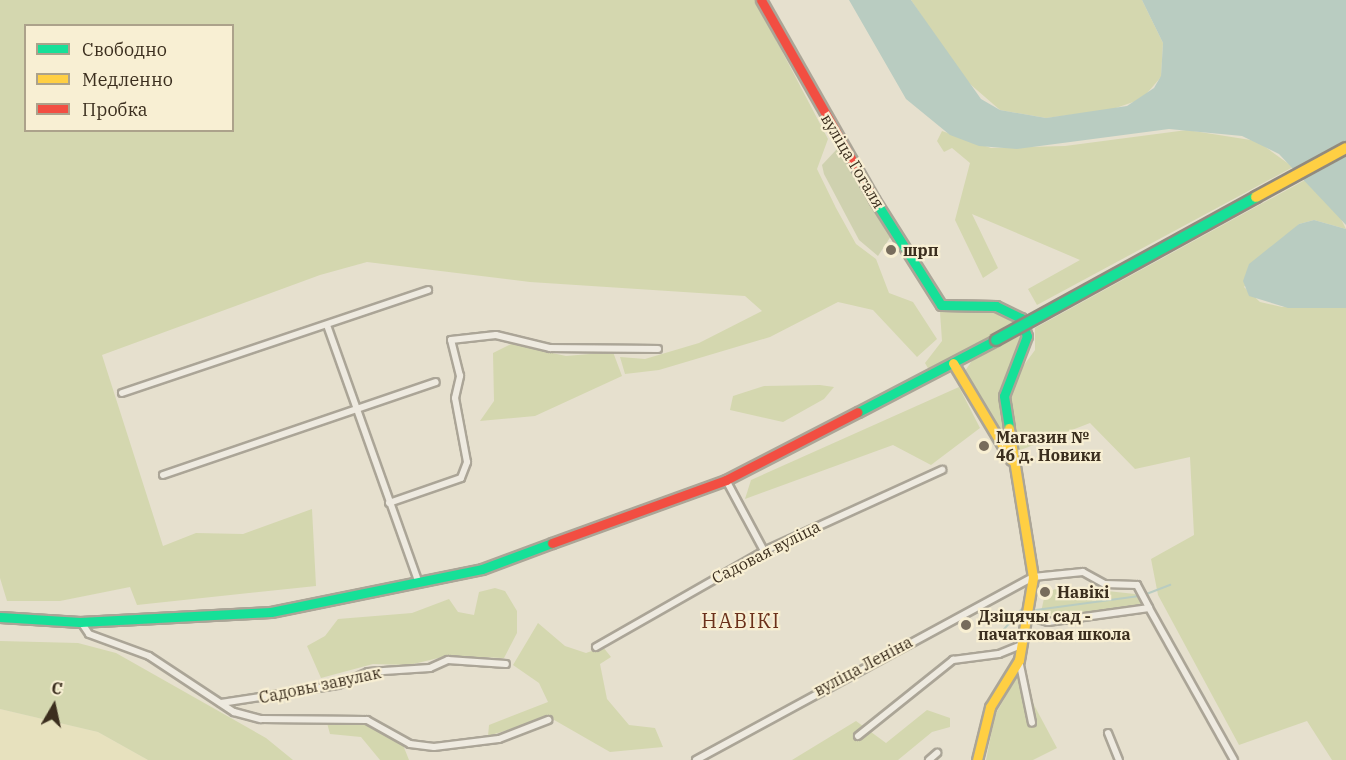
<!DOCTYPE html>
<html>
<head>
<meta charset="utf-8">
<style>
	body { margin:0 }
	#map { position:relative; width:1346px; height:760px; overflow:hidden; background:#e6e0ce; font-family:"IBM Plex Serif",serif }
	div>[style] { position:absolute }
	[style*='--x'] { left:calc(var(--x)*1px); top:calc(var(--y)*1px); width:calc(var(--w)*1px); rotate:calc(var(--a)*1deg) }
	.farmland>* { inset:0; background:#e7e1be }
	.green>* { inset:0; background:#d4d7af }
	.cemetery>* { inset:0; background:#cfd1af }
	.water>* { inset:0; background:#b9ccc1 }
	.stream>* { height:1.5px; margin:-0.75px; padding:0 0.75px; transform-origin:0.75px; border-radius:0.75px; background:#b9ccc1 }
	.roads { filter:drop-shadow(2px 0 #aba597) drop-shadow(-2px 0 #aba597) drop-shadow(0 2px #aba597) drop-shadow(0 -2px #aba597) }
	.street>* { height:6px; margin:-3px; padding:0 3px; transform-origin:3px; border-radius:3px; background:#eeeae0 }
	.fast>* { height:9px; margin:-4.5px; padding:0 4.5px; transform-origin:4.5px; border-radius:4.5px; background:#16e098 }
	.slow>* { height:9px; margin:-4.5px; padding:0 4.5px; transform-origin:4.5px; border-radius:4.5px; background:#ffcf43 }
	.jam>* { height:9px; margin:-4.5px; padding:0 4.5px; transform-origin:4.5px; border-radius:4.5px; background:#f24e42 }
	.bridges { filter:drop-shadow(2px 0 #918a7e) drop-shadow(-2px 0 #918a7e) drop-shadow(0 2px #918a7e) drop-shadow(0 -2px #918a7e) }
	.fast-bridge>* { height:10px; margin:-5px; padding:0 5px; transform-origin:5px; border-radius:5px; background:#16e098 }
	.slow-bridge>* { height:10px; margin:-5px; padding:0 5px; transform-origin:5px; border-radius:5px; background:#ffcf43 }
	.dots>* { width:16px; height:16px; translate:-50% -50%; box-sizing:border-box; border:3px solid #f8efd3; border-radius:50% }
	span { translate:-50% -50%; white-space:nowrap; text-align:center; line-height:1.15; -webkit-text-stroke:4.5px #f8efd3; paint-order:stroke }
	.street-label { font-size:16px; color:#3b2e1e }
	.poi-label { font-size:16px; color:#3b2e1e; font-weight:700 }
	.left { translate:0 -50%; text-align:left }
	.quarter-label { font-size:20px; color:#6b301a; letter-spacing:1.5px }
	.legend { position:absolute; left:24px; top:24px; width:210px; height:108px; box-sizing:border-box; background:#f8efd3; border:2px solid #aca28b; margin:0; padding:8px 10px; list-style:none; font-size:18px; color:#3b2e1e }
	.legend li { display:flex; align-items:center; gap:12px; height:30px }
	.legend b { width:30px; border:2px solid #aca28b }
	.north { position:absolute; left:24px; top:676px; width:60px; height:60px; -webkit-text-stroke:4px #f8efd3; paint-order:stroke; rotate:9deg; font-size:16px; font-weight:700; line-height:24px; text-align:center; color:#3b2e1e }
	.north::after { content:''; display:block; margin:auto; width:21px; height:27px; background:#3b2e1e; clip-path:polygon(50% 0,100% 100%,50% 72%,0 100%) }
</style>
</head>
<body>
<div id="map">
	<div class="farmland">
		<div style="clip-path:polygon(0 709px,98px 732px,148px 760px,0 760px)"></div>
	</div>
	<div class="green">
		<div style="clip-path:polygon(evenodd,0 0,755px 0,828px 139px,817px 169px,836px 208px,856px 244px,876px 259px,889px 293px,913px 302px,937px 339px,917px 357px,873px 310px,838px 302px,770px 337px,659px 370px,625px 374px,620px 357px,645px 359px,699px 343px,762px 311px,745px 296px,530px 282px,367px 262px,320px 275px,102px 355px,163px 546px,196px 533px,243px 534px,312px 509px,316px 586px,137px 605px,130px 587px,60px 601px,7px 601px,0 578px,0 0,26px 26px,232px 26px,232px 130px,26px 130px,26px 26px)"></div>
		<div style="clip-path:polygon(911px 0,1142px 0,1163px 43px,1161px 77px,1142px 99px,1110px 110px,1046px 118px,1000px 110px,963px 78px)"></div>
		<div style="clip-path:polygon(1187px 130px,1257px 141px,1293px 167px,1037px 305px,1028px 289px,1080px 260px,972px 214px,998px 268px,983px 278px,955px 220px,970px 163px,952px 148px,944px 152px,937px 141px,942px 131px,991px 148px,1065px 146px)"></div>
		<div style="clip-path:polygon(1305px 180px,1338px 213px,1346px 229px,1314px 220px,1299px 224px,1244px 287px,1260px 302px,1282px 307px,1346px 308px,1346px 760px,1332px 760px,1307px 721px,1239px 745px,1158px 595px,1151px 559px,1194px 535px,1190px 457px,1135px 469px,1090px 423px,1018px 451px,1010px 398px,1016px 376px,1035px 350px,1035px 328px)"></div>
		<div style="clip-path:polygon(998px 311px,1018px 322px,929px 370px,925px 363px,942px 341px,940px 312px)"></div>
		<div style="clip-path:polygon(1021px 335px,1000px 391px,1008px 445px,965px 371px,973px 359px)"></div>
		<div style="clip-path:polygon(511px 344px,566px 356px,613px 352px,622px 376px,535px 416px,480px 421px,494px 401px,493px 353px)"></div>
		<div style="clip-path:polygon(764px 386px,820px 385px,834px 387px,824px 399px,783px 422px,730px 410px,733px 396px)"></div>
		<div style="clip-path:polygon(959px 387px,980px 428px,931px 465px,893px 445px,745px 499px,751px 480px)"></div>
		<div style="clip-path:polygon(1061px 586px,1135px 594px,1142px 604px,1050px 617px,1041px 612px,1045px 594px)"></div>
		<div style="clip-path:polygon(495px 588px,505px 591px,517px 611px,517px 633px,504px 658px,447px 656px,409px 665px,373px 664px,321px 678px,307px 646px,325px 636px,338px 619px,412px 613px,449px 599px,458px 612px,474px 615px,479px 592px)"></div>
		<div style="clip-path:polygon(538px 623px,565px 646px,586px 653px,603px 647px,611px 657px,600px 664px,607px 699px,629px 725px,655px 728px,663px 747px,610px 752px,549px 717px,488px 736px,489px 725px,548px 702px,539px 683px,513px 665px)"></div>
		<div style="clip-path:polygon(0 641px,78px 643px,116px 653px,266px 738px,293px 760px,148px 760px,98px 732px,0 709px)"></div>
		<div style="clip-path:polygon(1018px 675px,1057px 748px,1033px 760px,986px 760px,995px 715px)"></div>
		<div style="clip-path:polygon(927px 710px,950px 718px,950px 727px,932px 732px,898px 760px,792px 760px,856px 721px,886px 743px)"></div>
		<div style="clip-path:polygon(327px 723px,366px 724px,403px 745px,409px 760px,380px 760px,361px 737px,330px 734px)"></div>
	</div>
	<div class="cemetery">
		<div style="clip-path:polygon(837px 149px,893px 233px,878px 256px,859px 240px,824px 174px,822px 165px)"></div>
	</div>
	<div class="water">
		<div style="clip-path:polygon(849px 0,911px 0,981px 99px,1000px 110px,1046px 118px,1127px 106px,1154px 88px,1161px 76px,1163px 43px,1142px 0,1346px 0,1346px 225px,1279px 154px,1242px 136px,1169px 129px,1017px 149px,979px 146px,950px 135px,906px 99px)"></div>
		<div style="clip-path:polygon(1314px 220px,1346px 229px,1346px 308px,1288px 308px,1249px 296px,1243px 281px,1249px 264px,1299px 224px)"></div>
	</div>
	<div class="stream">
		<div style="--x:1144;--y:595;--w:28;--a:-21"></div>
		<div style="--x:1036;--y:610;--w:104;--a:-7.7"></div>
		<div style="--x:1000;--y:634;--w:32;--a:-49"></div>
	</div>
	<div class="roads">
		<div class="street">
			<div style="--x:327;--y:325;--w:274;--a:70.4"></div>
			<div style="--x:122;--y:393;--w:323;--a:-18.6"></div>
			<div style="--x:163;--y:475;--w:288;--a:-18.8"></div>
			<div style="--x:726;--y:480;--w:81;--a:61.8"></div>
			<div style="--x:389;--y:503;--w:76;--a:-19.1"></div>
			<div style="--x:461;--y:478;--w:17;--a:-69"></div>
			<div style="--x:467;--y:462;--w:65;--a:-100.6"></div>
			<div style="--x:455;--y:398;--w:23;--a:-77"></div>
			<div style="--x:460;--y:376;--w:37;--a:-104"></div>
			<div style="--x:451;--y:340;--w:45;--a:-6.3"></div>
			<div style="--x:496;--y:335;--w:56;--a:13.5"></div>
			<div style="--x:550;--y:348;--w:108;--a:0.5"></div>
			<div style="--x:1026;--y:616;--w:23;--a:15"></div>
			<div style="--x:1048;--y:622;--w:102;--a:-7.9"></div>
			<div style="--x:1149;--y:608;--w:174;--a:60.8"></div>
			<div style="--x:81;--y:622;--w:14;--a:56"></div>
			<div style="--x:89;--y:634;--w:64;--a:20.1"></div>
			<div style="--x:149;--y:656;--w:102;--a:33.4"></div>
			<div style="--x:234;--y:712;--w:28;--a:15"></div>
			<div style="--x:261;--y:719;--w:106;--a:0.5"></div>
			<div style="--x:367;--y:720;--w:49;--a:29.2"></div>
			<div style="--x:410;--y:744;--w:24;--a:7"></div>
			<div style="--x:434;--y:747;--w:65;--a:-7"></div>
			<div style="--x:499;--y:739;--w:53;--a:-21.2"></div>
			<div style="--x:596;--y:647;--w:193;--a:-29.7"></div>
			<div style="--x:764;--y:551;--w:196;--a:-24.5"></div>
			<div style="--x:1019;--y:660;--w:64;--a:78.3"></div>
			<div style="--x:221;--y:703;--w:118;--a:-8.7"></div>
			<div style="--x:338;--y:685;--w:33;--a:-23"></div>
			<div style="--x:368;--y:672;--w:62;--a:-3.7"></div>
			<div style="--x:430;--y:668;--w:20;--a:-24"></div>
			<div style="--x:448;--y:660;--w:58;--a:3.9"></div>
			<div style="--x:1108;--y:733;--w:29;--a:68"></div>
			<div style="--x:858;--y:736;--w:122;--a:-38.7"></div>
			<div style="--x:953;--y:660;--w:46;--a:-7.4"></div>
			<div style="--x:999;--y:654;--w:24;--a:-22"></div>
			<div style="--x:696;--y:760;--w:383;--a:-28.5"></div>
			<div style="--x:1033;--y:577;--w:50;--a:-5.7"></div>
			<div style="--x:1083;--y:572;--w:25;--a:29"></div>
			<div style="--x:1105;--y:584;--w:32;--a:2"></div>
			<div style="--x:1137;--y:585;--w:26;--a:62"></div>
			<div style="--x:929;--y:760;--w:11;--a:-41"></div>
		</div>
		<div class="fast">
			<div style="--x:874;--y:199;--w:125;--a:57.7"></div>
			<div style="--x:941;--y:305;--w:55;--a:1"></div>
			<div style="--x:996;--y:306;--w:28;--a:26"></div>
			<div style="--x:1021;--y:318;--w:19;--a:72"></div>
			<div style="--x:1027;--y:336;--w:64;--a:111"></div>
			<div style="--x:1004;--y:396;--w:32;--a:81"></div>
			<div style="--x:858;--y:412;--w:156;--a:-27.6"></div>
			<div style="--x:0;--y:617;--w:80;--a:3.6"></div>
			<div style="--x:80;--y:622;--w:191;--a:-3"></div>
			<div style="--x:271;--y:612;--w:215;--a:-11.5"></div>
			<div style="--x:482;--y:569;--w:75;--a:-20.4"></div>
		</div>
		<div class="slow">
			<div style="--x:953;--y:363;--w:113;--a:59.1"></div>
			<div style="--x:977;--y:760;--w:55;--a:-76.2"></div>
			<div style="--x:990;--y:707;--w:55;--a:-58.3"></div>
			<div style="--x:1019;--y:660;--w:84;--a:-80.4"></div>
			<div style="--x:1033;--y:577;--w:151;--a:-99.2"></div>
		</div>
		<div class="jam">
			<div style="--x:761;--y:0;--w:229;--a:60.4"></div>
			<div style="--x:552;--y:543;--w:185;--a:-19.9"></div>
			<div style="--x:726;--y:480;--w:148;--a:-27.3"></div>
		</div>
	</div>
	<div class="bridges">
		<div class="fast-bridge">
			<div style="--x:996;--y:340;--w:297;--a:-28.8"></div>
		</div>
		<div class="slow-bridge">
			<div style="--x:1256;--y:197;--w:102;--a:-28.6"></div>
		</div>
	</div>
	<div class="dots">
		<div style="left:891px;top:250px;background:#776c5c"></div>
		<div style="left:984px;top:446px;background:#776c5c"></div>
		<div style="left:1045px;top:592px;background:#776c5c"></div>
		<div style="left:966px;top:625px;background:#776c5c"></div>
	</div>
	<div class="street-label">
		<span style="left:853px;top:161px;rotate:59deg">вуліца Гогаля</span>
		<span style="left:766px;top:552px;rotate:-27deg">Садовая вуліца</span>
		<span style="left:863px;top:666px;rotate:-28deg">вуліца Леніна</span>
		<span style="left:320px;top:685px;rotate:-12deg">Садовы завулак</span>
	</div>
	<div class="poi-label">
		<span class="left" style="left:903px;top:250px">шрп</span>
		<span class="left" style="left:996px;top:446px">Магазин №<br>46 д. Новики</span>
		<span class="left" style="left:1057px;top:592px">Навікі</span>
		<span class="left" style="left:978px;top:625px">Дзіцячы сад -<br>пачатковая школа</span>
	</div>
	<div class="quarter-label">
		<span style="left:741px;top:620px">НАВІКІ</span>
	</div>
	<ul class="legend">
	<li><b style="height:8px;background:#16e098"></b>Свободно</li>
	<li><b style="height:8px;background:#ffcf43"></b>Медленно</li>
	<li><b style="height:8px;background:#f24e42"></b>Пробка</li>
	</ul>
	<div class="north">С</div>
</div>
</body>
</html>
